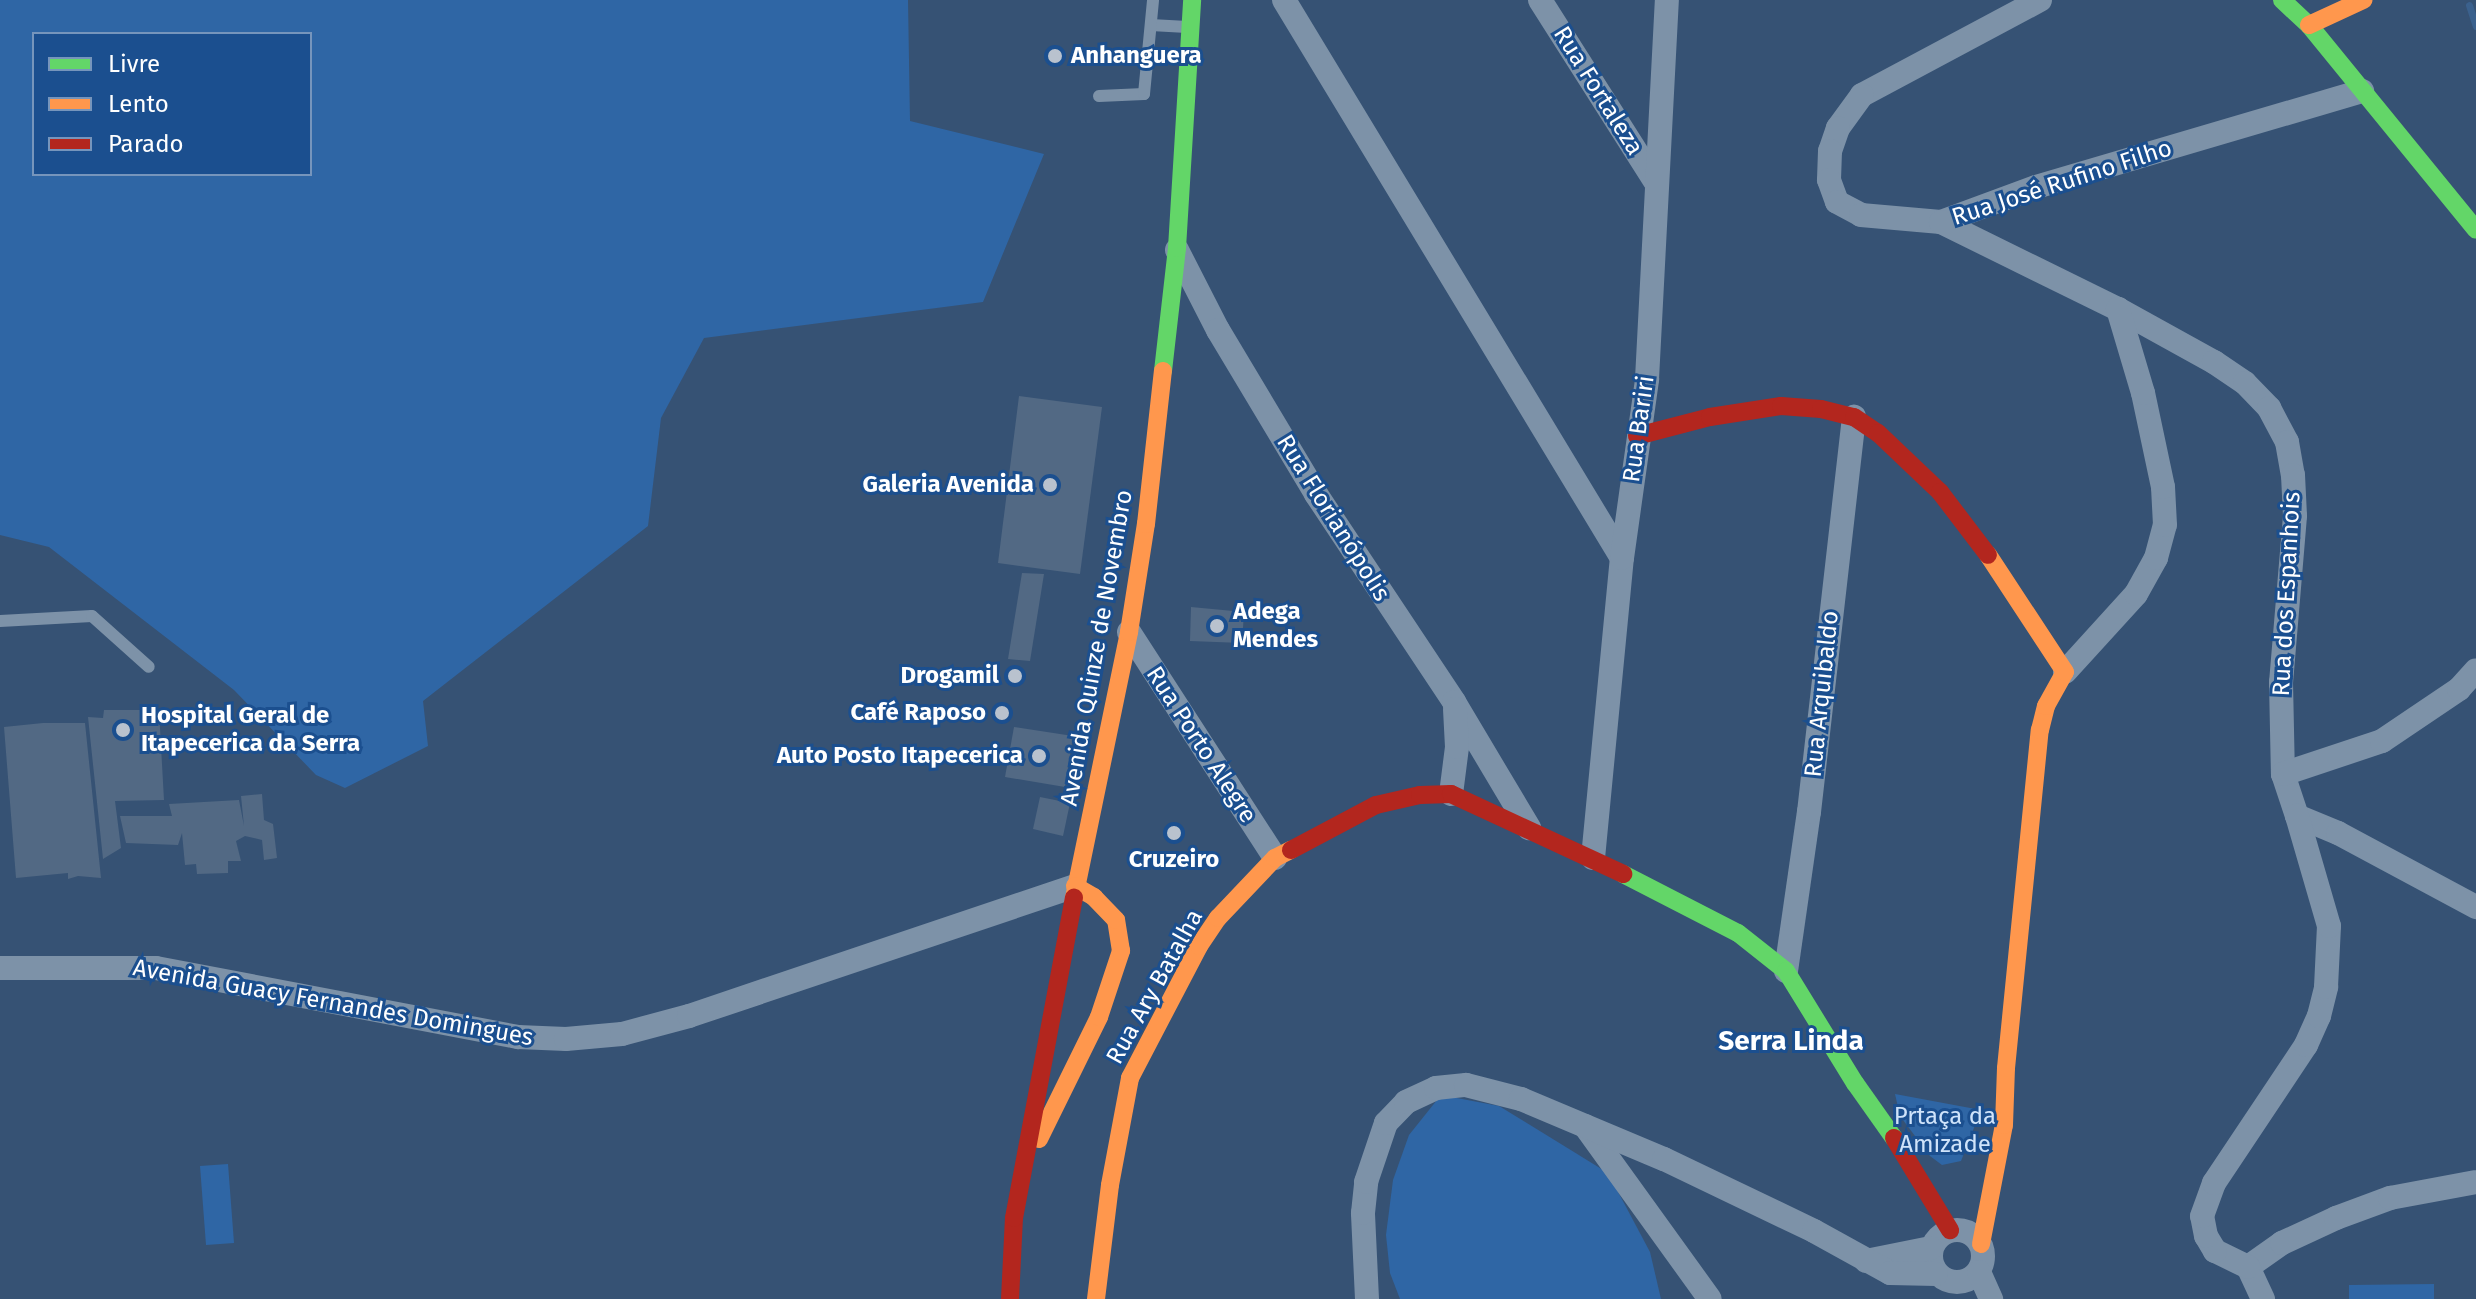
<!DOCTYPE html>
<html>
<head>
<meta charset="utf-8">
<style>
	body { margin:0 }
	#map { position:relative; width:2476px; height:1299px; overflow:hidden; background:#365274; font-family:"Fira Sans",sans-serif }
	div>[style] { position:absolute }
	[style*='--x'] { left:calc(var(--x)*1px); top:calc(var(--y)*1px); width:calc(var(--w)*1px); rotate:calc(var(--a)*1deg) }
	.green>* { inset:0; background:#2f66a5 }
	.stream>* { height:7px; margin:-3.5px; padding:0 3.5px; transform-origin:3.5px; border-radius:3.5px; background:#3b618d }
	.building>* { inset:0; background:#526984 }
	.lane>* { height:12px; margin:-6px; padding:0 6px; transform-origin:6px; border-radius:6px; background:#7d92a8 }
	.street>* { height:24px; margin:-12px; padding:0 12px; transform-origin:12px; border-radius:12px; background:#7d92a8 }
	.street>.ring { margin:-12px; padding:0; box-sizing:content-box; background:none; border:24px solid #7d92a8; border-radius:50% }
	.fast>* { height:18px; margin:-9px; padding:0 9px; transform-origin:9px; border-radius:9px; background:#63d668 }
	.slow>* { height:18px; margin:-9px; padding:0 9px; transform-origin:9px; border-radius:9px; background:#ff974d }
	.jam>* { height:18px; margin:-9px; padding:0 9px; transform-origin:9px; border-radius:9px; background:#b3261e }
	.dots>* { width:22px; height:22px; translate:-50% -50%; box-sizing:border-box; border:4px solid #1b4f8f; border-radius:50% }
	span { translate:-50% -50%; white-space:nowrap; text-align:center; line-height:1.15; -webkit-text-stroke:6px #1b4f8f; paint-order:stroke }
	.poi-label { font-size:24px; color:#fff; font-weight:700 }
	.left { translate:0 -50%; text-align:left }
	.right { translate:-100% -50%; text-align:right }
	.street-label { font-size:24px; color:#fff }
	.park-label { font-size:24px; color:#cfe3fa }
	.quarter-label { font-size:28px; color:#fff; font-weight:700 }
	.legend { position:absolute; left:32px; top:32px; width:280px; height:144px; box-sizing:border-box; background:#1b4f8f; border:2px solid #7695bc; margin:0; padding:10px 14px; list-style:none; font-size:24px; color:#fff }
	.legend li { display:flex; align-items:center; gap:16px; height:40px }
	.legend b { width:40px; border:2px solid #7695bc }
</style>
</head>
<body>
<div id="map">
	<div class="green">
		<div style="clip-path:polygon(evenodd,0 0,908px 0,910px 121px,1044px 154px,983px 302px,704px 338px,661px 418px,648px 526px,423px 701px,428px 746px,345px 788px,316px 775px,234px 690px,49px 547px,0 535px,0 0,34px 34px,310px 34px,310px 174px,34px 174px,34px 34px)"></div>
		<div style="clip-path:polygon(1895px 1094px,1981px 1110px,1961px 1161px,1942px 1165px,1930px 1156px,1900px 1116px)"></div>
		<div style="clip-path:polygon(1441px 1095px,1499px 1106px,1608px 1173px,1650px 1252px,1661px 1299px,1400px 1299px,1390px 1273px,1386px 1235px,1393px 1180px,1409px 1135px)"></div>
		<div style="clip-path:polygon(228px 1164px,234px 1243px,206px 1245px,200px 1166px)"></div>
		<div style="clip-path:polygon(2434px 1284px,2434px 1299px,2349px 1299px,2349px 1285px)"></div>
	</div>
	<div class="stream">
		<div style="--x:2469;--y:5;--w:22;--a:72"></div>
	</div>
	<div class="building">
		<div style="clip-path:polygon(1019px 396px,1102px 407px,1080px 574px,998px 563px)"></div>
		<div style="clip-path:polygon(1022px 573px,1044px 574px,1030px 661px,1008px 659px)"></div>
		<div style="clip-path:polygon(1191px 607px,1244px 612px,1242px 643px,1190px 641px)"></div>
		<div style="clip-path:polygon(104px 710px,159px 710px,164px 800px,115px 801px,121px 848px,103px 859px,88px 717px,103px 718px)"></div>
		<div style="clip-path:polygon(43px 723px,85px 723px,101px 878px,78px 876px,68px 879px,68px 873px,16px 878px,4px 727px)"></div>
		<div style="clip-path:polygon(1014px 727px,1073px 736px,1065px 787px,1005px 777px)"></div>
		<div style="clip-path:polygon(262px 794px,264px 820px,273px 824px,277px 858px,264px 860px,262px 840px,245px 836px,236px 841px,241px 861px,228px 861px,228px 873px,197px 874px,196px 864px,185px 865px,182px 833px,178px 845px,126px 843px,120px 816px,172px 816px,169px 804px,239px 800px,244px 826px,241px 796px)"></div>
		<div style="clip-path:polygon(1040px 797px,1070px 803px,1063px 836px,1033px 829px)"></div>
	</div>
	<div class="lane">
		<div style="--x:1151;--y:25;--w:36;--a:3"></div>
		<div style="--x:1099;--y:96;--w:45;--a:-2.5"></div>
		<div style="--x:1144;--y:94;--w:94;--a:-84.5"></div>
		<div style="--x:0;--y:621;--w:92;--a:-3.1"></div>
		<div style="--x:92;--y:616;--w:76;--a:41.8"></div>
	</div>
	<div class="street">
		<div style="--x:1284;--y:0;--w:652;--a:58.8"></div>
		<div style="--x:1540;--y:0;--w:214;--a:57.6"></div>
		<div style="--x:2040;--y:0;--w:202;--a:151.9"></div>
		<div style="--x:1862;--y:95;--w:41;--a:126"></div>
		<div style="--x:1838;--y:128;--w:24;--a:109"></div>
		<div style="--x:1830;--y:151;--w:29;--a:92"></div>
		<div style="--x:1829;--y:180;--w:23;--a:70"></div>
		<div style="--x:1837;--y:202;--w:27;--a:28"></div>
		<div style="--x:1861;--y:215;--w:80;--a:5"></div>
		<div style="--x:1941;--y:222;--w:101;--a:-20.2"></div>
		<div style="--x:2036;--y:187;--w:340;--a:-16.4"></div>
		<div style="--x:1941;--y:222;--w:197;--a:26.2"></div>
		<div style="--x:2118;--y:309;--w:110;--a:28.9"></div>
		<div style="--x:2214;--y:362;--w:37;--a:34"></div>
		<div style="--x:2245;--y:383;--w:35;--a:46"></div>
		<div style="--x:2269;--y:408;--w:38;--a:62"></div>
		<div style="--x:2287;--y:442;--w:34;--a:80"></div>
		<div style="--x:2293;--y:475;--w:41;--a:87.2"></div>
		<div style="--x:2295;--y:516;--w:167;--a:94.8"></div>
		<div style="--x:2281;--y:682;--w:92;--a:88.8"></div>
		<div style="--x:2283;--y:774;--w:44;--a:71.6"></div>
		<div style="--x:2297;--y:816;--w:44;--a:22.5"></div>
		<div style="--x:2338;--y:833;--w:157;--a:28.2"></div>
		<div style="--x:1177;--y:250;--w:90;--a:62.9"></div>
		<div style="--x:1218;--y:330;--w:191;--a:59.1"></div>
		<div style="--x:1316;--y:494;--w:250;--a:56.4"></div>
		<div style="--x:1454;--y:702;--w:147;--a:59.2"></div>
		<div style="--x:1129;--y:632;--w:269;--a:57.1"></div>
		<div style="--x:2065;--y:672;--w:105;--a:-47.7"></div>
		<div style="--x:2136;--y:594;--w:41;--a:-60.9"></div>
		<div style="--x:2156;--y:558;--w:34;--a:-75"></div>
		<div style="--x:2165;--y:525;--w:38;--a:-93"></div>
		<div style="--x:2163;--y:487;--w:96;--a:-102"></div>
		<div style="--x:2143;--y:393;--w:88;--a:-106.6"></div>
		<div style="--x:2283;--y:774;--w:104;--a:-18.4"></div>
		<div style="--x:2382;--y:741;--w:93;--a:-34"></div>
		<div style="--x:2459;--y:689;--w:25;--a:-48"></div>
		<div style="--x:1451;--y:794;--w:47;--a:-82.7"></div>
		<div style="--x:1457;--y:747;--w:38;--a:-93"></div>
		<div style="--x:1593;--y:858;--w:301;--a:-84.5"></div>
		<div style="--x:1622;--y:558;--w:181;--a:-82"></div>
		<div style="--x:1647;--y:379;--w:380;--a:-87"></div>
		<div style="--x:0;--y:968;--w:156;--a:0"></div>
		<div style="--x:156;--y:968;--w:369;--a:10.8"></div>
		<div style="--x:518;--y:1037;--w:48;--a:2.4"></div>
		<div style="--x:566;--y:1039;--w:56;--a:-5.1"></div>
		<div style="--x:622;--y:1034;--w:69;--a:-15"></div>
		<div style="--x:689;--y:1016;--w:407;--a:-18.6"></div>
		<div style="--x:1786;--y:971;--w:161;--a:-81.8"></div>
		<div style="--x:1809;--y:812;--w:398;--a:-83.5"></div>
		<div style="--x:1585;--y:1126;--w:213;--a:54.2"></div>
		<div class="ring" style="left:1931px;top:1230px;width:28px;height:28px"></div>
		<div style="--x:1866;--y:1261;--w:66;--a:-11.3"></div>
		<div style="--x:2248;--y:1267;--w:42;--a:-35.2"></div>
		<div style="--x:2282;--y:1243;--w:60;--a:-24.8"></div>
		<div style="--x:2336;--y:1218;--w:58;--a:-20.3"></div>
		<div style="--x:2390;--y:1198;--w:87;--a:-10.5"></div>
		<div style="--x:1979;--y:1272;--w:30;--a:66"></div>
		<div style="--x:1367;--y:1299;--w:86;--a:-92.7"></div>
		<div style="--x:1363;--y:1213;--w:31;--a:-84"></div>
		<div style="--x:1366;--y:1182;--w:62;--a:-71.3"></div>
		<div style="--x:1386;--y:1123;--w:29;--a:-46"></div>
		<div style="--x:1406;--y:1102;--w:33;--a:-25"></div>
		<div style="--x:1436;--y:1088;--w:30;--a:-6"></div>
		<div style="--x:1466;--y:1085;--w:57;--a:14.3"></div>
		<div style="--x:1521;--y:1099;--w:155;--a:22.8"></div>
		<div style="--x:1664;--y:1159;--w:166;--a:25.6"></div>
		<div style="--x:1814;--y:1231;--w:87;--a:28.9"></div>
		<div style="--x:1890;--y:1273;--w:46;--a:1.2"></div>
		<div style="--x:2263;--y:1299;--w:35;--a:-115"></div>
		<div style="--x:2248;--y:1267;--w:37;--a:-154"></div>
		<div style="--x:2215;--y:1251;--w:17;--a:-121"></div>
		<div style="--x:2206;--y:1236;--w:20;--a:-101"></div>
		<div style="--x:2202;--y:1216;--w:35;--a:-70"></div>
		<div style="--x:2214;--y:1183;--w:166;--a:-56.3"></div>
		<div style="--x:2306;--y:1045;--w:32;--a:-66"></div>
		<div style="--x:2319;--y:1016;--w:30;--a:-76"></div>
		<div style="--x:2326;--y:987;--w:61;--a:-87.2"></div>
		<div style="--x:2329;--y:926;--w:115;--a:-106.2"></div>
	</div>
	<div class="fast">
		<div style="--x:2282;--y:0;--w:37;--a:43"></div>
		<div style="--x:2309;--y:25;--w:264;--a:50.8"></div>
		<div style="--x:1163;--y:371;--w:124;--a:-83.5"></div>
		<div style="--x:1177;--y:248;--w:248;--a:-86.5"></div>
		<div style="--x:1623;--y:874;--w:129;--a:27.2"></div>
		<div style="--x:1738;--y:933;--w:61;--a:38.4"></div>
		<div style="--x:1786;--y:971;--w:132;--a:58.4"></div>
		<div style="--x:1855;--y:1083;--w:67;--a:54.7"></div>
	</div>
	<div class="slow">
		<div style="--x:2309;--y:25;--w:60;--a:-24.8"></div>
		<div style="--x:1074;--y:898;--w:272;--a:-78.3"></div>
		<div style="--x:1129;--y:632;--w:109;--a:-81.1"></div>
		<div style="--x:1146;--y:524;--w:154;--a:-83.7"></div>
		<div style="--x:1039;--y:1139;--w:136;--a:-63.8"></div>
		<div style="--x:1099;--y:1017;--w:70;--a:-71.6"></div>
		<div style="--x:1121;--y:951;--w:31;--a:-99"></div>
		<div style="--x:1116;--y:920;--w:32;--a:-134"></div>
		<div style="--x:1094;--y:897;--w:22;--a:-150"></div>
		<div style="--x:1981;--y:1244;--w:121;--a:-79.1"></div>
		<div style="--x:2004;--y:1125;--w:57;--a:-88"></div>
		<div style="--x:2006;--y:1068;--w:340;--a:-84.3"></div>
		<div style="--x:2040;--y:730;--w:25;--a:-76"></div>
		<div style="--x:2046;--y:706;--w:39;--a:-61"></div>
		<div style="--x:2065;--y:672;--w:140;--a:-123.3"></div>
		<div style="--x:1096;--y:1299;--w:115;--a:-83"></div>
		<div style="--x:1110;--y:1185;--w:109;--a:-79.4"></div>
		<div style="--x:1130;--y:1078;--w:149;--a:-62.4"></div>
		<div style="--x:1199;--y:946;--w:34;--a:-56"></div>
		<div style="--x:1218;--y:918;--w:83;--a:-46.5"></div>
		<div style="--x:1275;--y:858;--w:18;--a:-27"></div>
	</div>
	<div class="jam">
		<div style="--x:1637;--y:436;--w:75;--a:-14.6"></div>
		<div style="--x:1710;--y:417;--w:72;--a:-8.8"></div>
		<div style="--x:1781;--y:406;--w:40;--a:4.3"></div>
		<div style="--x:1821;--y:409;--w:34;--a:14"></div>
		<div style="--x:1854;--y:417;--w:29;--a:34"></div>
		<div style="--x:1878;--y:433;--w:86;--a:43.6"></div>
		<div style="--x:1940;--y:492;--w:79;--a:52.7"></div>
		<div style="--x:1291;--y:850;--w:96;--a:-27.9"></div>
		<div style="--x:1376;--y:805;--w:45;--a:-12.8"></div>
		<div style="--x:1420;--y:795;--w:31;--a:-2"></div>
		<div style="--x:1451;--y:794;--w:190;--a:24.9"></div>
		<div style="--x:1894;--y:1138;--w:108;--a:58.7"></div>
		<div style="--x:1010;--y:1299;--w:81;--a:-87.2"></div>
		<div style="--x:1014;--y:1218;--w:326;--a:-79.4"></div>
	</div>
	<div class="dots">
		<div style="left:1055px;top:56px;background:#b9c2ce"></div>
		<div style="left:1050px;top:485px;background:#b9c2ce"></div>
		<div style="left:1217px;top:626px;background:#b9c2ce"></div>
		<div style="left:1015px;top:676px;background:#b9c2ce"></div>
		<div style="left:1002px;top:713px;background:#b9c2ce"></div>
		<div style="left:123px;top:730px;background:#b9c2ce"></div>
		<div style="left:1039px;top:756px;background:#b9c2ce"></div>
		<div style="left:1174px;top:833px;background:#b9c2ce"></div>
	</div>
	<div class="poi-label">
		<span class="left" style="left:1071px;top:56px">Anhanguera</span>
		<span class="right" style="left:1034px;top:485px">Galeria Avenida</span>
		<span class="left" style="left:1233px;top:626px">Adega<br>Mendes</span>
		<span class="right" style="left:999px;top:676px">Drogamil</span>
		<span class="right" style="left:986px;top:713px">Café Raposo</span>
		<span class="left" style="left:141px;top:730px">Hospital Geral de<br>Itapecerica da Serra</span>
		<span class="right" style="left:1023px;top:756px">Auto Posto Itapecerica</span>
		<span style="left:1174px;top:860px">Cruzeiro</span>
	</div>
	<div class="street-label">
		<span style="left:1598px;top:91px;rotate:58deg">Rua Fortaleza</span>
		<span style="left:2062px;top:183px;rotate:-18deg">Rua José Rufino Filho</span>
		<span style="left:1639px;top:429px;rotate:-82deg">Rua Bariri</span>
		<span style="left:1333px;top:518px;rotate:58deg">Rua Florianópolis</span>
		<span style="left:2287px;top:594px;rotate:-87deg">Rua dos Espanhois</span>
		<span style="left:1097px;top:648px;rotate:-80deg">Avenida Quinze de Novembro</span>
		<span style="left:1822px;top:694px;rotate:-84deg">Rua Arquibaldo</span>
		<span style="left:1201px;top:745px;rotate:57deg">Rua Porto Alegre</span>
		<span style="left:1155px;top:987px;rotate:-61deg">Rua Ary Batalha</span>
		<span style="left:333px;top:1003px;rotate:10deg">Avenida Guacy Fernandes Domingues</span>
	</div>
	<div class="park-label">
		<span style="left:1945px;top:1131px">Prtaça da<br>Amizade</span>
	</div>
	<div class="quarter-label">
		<span style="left:1791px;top:1041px">Serra Linda</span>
	</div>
	<ul class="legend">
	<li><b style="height:10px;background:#63d668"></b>Livre</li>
	<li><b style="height:10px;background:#ff974d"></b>Lento</li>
	<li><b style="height:10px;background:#b3261e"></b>Parado</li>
	</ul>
</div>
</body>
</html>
